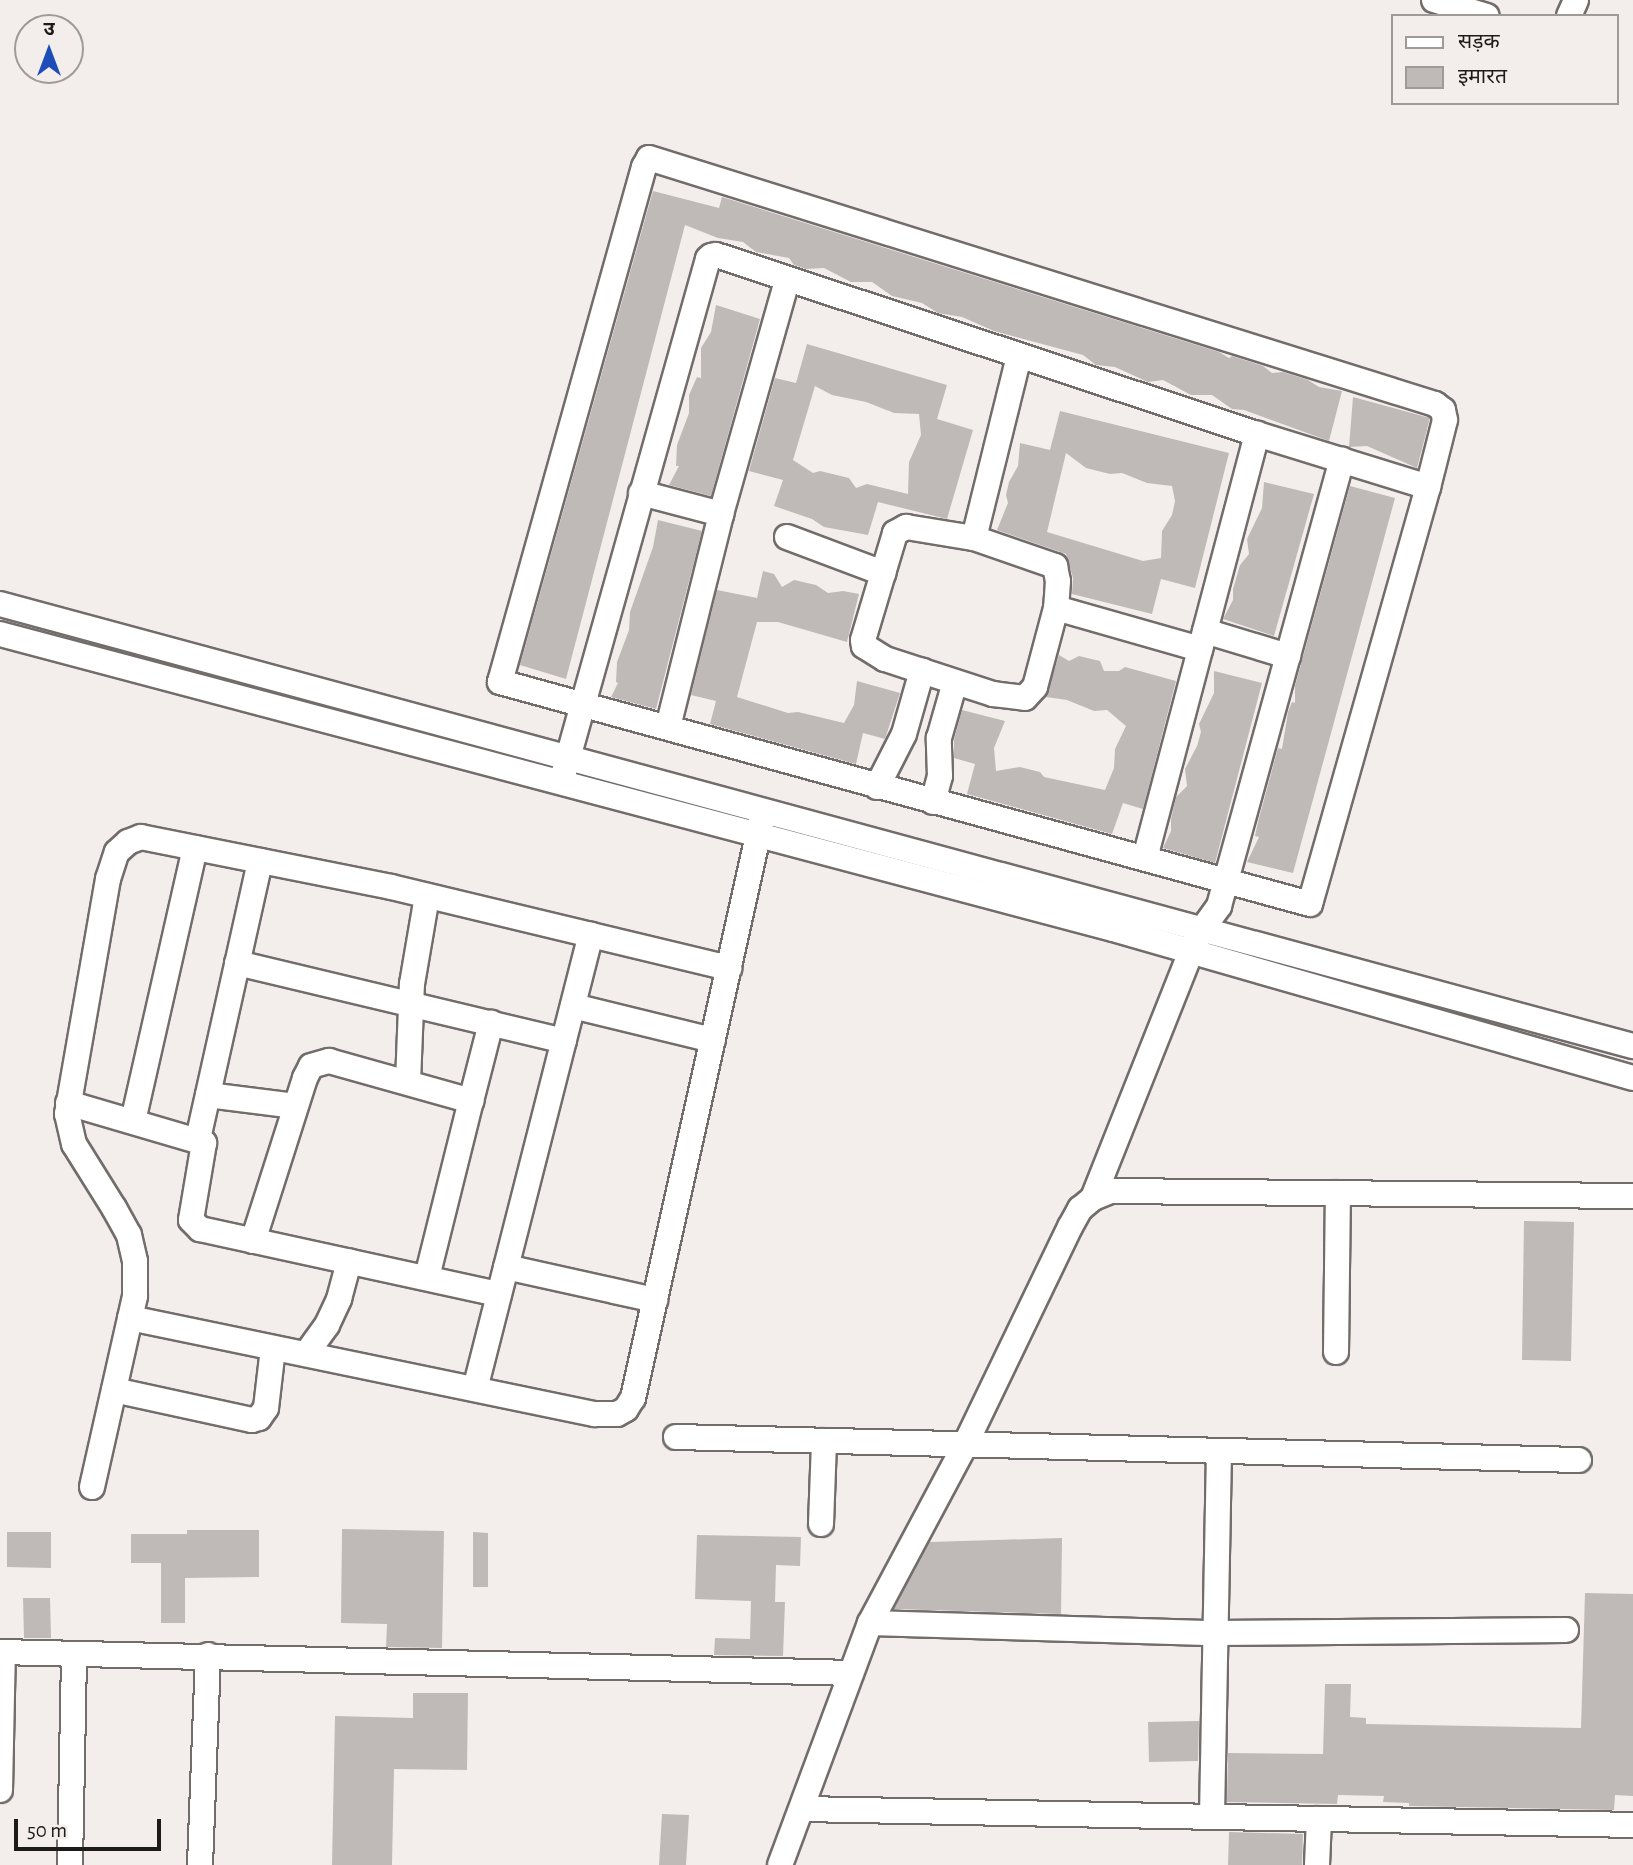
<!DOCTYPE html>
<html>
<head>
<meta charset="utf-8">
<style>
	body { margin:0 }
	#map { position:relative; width:1633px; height:1865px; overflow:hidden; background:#f3eeeb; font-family:"Alegreya Sans","Noto Sans Devanagari",sans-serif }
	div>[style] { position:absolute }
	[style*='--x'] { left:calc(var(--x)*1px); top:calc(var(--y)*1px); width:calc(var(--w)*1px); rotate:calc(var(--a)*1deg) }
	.building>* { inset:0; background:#bfbab7 }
	.roads { filter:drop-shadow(2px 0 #726d6b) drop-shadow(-2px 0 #726d6b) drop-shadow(0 2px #726d6b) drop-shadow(0 -2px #726d6b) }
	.minor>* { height:24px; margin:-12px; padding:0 12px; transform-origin:12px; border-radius:12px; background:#fff }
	span { translate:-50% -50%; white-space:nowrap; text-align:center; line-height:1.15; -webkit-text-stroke:6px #f3eeeb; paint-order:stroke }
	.legend { position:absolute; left:1391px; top:14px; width:228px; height:91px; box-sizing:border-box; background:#f3eeeb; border:2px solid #9d9a97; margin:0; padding:9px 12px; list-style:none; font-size:21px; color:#1d1b1a }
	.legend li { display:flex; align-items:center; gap:14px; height:35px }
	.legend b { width:35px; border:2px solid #9d9a97 }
	.north { position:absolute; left:14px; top:14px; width:70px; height:70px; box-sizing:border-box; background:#f3eeeb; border:2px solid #9d9a97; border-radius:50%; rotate:0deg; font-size:19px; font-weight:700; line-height:28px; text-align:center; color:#1d1b1a }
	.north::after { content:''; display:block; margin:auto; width:24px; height:32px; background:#1e4dba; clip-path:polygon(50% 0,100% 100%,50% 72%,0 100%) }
	.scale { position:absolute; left:14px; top:1819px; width:147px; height:32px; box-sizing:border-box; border:4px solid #1d1b1a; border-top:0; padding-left:9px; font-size:21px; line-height:24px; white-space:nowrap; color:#1d1b1a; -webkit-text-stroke:5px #f3eeeb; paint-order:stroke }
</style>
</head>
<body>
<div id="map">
	<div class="building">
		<div style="clip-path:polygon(653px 191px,719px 208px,722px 197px,1219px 352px,1229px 358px,1232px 356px,1263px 366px,1272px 373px,1283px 372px,1308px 380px,1319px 387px,1342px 391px,1329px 441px,1244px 410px,1232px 409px,1212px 395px,1191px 395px,1163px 380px,1148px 382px,1115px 367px,1096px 365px,1083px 355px,994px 331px,962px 317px,938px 313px,922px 303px,892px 296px,872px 282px,851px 282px,824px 268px,806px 269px,794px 265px,789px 258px,756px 252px,743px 242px,718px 238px,685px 225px,566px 679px,520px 665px)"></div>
		<div style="clip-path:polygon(716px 305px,760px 319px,711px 496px,669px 485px,679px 466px,676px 466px,677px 445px,689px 413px,689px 395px,697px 377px,701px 378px,701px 348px,711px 332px)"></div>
		<div style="clip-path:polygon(evenodd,807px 344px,947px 385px,937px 419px,973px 430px,947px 519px,878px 502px,868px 535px,824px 527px,812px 519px,774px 506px,783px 480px,749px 471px,775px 378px,796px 383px,807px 344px,815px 386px,832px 395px,866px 402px,894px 413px,919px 414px,921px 435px,909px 462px,908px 494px,867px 484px,856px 488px,849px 478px,820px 471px,813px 473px,793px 460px,815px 386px)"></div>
		<div style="clip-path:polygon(1353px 397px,1430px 418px,1417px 468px,1367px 446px,1349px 447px)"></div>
		<div style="clip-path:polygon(evenodd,1060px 411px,1229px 453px,1195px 588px,1161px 579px,1152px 614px,1072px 594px,1073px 578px,1066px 554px,997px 530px,1008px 503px,1006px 495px,1009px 482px,1018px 466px,1020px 443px,1050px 450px,1060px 411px,1066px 453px,1086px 468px,1110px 474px,1122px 473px,1147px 483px,1172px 486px,1175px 501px,1172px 515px,1162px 531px,1161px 558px,1143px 561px,1047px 532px,1066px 453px)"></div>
		<div style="clip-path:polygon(1264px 482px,1314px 494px,1274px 636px,1223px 619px,1233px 600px,1233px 589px,1240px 565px,1249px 554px,1247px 539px,1262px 508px)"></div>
		<div style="clip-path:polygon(1350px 486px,1395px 498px,1293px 873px,1247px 862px,1259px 837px,1255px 836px,1258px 822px,1278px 748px,1282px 749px,1288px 712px,1292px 702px,1295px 703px,1295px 686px)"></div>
		<div style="clip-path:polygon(658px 520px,702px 531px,656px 709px,611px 697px,618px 683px,616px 682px,617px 662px,629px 630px,630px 612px,653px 547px)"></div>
		<div style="clip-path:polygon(763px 571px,774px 574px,782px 587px,794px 580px,816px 585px,828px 593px,843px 591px,859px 594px,847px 642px,778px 622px,757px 622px,737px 697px,788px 713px,798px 712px,844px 723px,854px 705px,857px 681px,900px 693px,885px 739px,863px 733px,856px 764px,710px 724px,716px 701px,691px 695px,717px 590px,757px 598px)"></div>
		<div style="clip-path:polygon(1059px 655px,1069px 661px,1079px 656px,1100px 661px,1104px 671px,1119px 671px,1125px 667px,1176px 681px,1143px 809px,1123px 803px,1112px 834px,967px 794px,975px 764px,954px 758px,954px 740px,962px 710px,1005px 721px,994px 748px,996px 771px,1020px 767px,1040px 772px,1044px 777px,1105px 790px,1114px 768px,1115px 749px,1126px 726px,1107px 710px,1094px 711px,1067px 700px,1046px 697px)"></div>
		<div style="clip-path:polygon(1214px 671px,1262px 683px,1215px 863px,1163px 848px,1171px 831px,1171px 819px,1176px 797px,1187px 786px,1185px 769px,1197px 746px,1201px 732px,1199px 724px,1214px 693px)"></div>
		<div style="clip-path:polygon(1524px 1221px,1574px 1222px,1571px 1361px,1522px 1360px)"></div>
		<div style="clip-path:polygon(342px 1529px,444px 1531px,442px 1648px,386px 1647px,387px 1624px,341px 1623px)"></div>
		<div style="clip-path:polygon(187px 1530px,259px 1530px,259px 1577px,185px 1578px,185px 1623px,161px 1623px,161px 1563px,131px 1563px,131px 1534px,187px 1534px)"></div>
		<div style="clip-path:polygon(7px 1532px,51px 1532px,51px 1568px,7px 1567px)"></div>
		<div style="clip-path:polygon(473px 1532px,488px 1533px,488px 1587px,473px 1587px)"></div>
		<div style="clip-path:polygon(697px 1535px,801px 1537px,800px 1566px,776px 1565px,775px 1602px,785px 1602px,783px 1656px,714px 1655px,715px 1638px,750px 1639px,751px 1601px,695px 1599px)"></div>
		<div style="clip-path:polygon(1062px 1538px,1061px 1614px,894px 1609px,930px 1542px)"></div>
		<div style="clip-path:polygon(1585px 1593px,1633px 1594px,1633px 1796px,1615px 1795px,1614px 1810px,1409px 1806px,1409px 1803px,1383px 1802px,1384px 1796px,1338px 1795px,1337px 1804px,1227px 1802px,1228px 1753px,1323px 1754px,1325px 1684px,1351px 1684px,1350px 1717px,1366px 1718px,1366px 1724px,1581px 1728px)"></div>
		<div style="clip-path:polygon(23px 1598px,50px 1598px,51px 1638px,24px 1638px)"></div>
		<div style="clip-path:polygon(413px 1693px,468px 1693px,467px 1770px,394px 1769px,392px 1865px,332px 1865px,335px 1716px,413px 1718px)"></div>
		<div style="clip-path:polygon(1199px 1721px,1198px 1761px,1149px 1762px,1148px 1722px)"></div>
		<div style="clip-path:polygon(662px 1814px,689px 1815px,686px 1865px,659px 1865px)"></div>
		<div style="clip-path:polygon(1229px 1832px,1303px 1834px,1302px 1865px,1228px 1865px)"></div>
	</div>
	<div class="roads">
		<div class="minor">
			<div style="--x:1434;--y:0;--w:55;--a:16.8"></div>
			<div style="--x:1569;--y:16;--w:17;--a:-66"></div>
			<div style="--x:649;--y:158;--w:824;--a:17.38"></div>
			<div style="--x:1435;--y:404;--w:10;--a:37"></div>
			<div style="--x:1443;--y:410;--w:10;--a:79"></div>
			<div style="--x:1445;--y:420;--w:69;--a:104.2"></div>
			<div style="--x:1428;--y:487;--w:433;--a:105.8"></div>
			<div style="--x:1310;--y:904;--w:840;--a:-164.67"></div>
			<div style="--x:500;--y:682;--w:535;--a:-74.38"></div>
			<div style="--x:644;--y:167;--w:10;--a:-61"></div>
			<div style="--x:641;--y:493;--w:83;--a:14.7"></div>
			<div style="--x:787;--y:537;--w:103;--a:20.6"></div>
			<div style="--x:974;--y:538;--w:86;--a:19.1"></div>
			<div style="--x:1055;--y:566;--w:15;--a:79"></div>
			<div style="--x:1058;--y:581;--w:27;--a:94"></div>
			<div style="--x:0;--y:604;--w:1692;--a:15.15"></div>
			<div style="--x:1205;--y:631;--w:87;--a:16.8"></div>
			<div style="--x:0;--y:634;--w:1151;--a:14.84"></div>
			<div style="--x:1113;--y:929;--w:541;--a:15.99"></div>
			<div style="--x:922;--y:671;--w:75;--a:17.9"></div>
			<div style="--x:993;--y:694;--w:32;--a:7"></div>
			<div style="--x:1025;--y:698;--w:15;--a:-48"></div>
			<div style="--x:1035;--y:687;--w:82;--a:-75.1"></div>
			<div style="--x:1056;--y:608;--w:150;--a:15.9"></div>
			<div style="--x:668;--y:727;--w:219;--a:-76"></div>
			<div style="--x:721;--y:514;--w:243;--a:-74.2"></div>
			<div style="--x:564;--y:772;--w:533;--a:-74.32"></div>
			<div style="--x:708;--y:259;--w:4;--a:-45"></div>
			<div style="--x:711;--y:256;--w:5;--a:-11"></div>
			<div style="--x:716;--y:255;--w:570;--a:18.31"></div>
			<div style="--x:1257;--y:434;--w:179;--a:17.2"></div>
			<div style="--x:877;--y:787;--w:59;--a:-63"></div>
			<div style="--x:904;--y:734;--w:66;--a:-74.1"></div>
			<div style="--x:922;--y:671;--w:39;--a:-162"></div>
			<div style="--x:885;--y:659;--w:25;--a:-148"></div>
			<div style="--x:864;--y:646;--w:6;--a:-99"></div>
			<div style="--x:863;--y:640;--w:112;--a:-73.3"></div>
			<div style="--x:895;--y:533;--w:13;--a:-29"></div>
			<div style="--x:906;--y:527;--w:69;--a:9.2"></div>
			<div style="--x:974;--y:538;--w:187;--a:-76.1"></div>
			<div style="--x:933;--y:802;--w:27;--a:-75"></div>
			<div style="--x:940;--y:776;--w:38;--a:-92"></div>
			<div style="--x:939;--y:738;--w:58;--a:-74.1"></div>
			<div style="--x:1145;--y:858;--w:439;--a:-75.2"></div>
			<div style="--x:237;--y:963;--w:336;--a:13.4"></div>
			<div style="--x:573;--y:1006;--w:144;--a:13.7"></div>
			<div style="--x:408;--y:1082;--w:98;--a:-87.7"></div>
			<div style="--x:412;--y:984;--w:89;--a:-80.3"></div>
			<div style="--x:208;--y:1095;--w:88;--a:7.2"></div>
			<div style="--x:68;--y:1103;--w:142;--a:16.4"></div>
			<div style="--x:204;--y:1143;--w:78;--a:99.6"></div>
			<div style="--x:191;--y:1220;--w:13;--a:45"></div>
			<div style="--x:200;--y:1229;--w:306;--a:12.3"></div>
			<div style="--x:133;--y:1121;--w:280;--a:-77.2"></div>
			<div style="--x:198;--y:1139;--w:285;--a:-77.4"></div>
			<div style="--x:1093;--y:1198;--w:265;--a:-68.3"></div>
			<div style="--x:1191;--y:952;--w:23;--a:-65"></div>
			<div style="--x:1201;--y:931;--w:31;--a:-54"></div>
			<div style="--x:1219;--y:906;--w:463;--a:-74.6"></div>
			<div style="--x:253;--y:1241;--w:171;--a:-72.3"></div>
			<div style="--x:305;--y:1078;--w:13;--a:-63"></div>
			<div style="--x:311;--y:1066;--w:19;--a:-16"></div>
			<div style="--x:329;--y:1061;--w:148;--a:15.7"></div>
			<div style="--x:471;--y:1101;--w:81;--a:-75.6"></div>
			<div style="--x:506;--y:1267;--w:153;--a:12.5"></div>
			<div style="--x:427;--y:1277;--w:181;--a:-76"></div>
			<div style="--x:130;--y:1318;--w:475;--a:11.7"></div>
			<div style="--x:595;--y:1414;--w:22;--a:0"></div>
			<div style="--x:617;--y:1414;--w:10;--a:-29"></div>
			<div style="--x:626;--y:1409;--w:13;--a:-58"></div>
			<div style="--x:633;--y:1398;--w:590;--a:-77.47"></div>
			<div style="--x:1336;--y:1352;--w:159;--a:-89.3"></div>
			<div style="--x:306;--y:1354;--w:36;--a:-54"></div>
			<div style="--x:327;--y:1325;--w:29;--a:-65"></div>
			<div style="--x:339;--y:1299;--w:39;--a:-75"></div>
			<div style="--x:475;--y:1389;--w:469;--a:-75.7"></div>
			<div style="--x:114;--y:1390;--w:141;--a:12.3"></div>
			<div style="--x:252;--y:1420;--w:7;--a:-16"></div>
			<div style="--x:259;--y:1418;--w:12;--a:-55"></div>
			<div style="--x:266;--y:1408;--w:60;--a:-83.3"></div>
			<div style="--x:676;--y:1437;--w:903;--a:1.46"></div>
			<div style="--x:92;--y:1487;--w:196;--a:-77.3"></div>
			<div style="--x:135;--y:1296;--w:35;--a:-90"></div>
			<div style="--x:135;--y:1261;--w:27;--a:-103"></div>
			<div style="--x:129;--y:1235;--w:31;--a:-119"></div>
			<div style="--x:114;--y:1208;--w:75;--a:-122"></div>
			<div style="--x:74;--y:1144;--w:31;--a:-103"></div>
			<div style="--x:67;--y:1114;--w:239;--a:-80.1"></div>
			<div style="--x:108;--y:879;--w:28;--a:-72"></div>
			<div style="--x:117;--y:852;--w:15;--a:-42"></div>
			<div style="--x:128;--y:842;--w:14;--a:-21"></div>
			<div style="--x:141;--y:837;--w:255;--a:11.3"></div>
			<div style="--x:391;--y:887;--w:348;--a:13.5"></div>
			<div style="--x:821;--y:1524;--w:83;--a:-87.9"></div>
			<div style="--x:870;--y:1623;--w:345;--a:1.7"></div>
			<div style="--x:1215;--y:1633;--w:351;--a:-0.5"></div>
			<div style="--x:0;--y:1652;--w:851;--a:1.41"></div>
			<div style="--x:0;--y:1790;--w:138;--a:-88.8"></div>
			<div style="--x:802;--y:1809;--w:831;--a:1.1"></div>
			<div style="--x:1212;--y:1816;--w:364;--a:-88.9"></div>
			<div style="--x:70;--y:1865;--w:209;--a:-88.9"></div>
			<div style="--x:200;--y:1865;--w:210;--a:-87.8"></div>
			<div style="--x:780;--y:1865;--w:258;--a:-69.6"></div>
			<div style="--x:870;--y:1623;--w:202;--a:-61.9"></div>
			<div style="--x:965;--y:1445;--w:242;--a:-64.3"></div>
			<div style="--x:1070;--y:1227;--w:21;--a:-61"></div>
			<div style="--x:1080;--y:1209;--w:17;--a:-40"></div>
			<div style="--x:1093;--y:1198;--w:18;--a:-22"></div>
			<div style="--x:1110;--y:1191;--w:523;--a:0.55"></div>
			<div style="--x:1317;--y:1865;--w:46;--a:-87.5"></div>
		</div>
	</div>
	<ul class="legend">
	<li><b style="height:9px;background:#fff"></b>सड़क</li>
	<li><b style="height:19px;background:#bfbab7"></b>इमारत</li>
	</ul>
	<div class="north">उ</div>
	<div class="scale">50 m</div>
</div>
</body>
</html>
